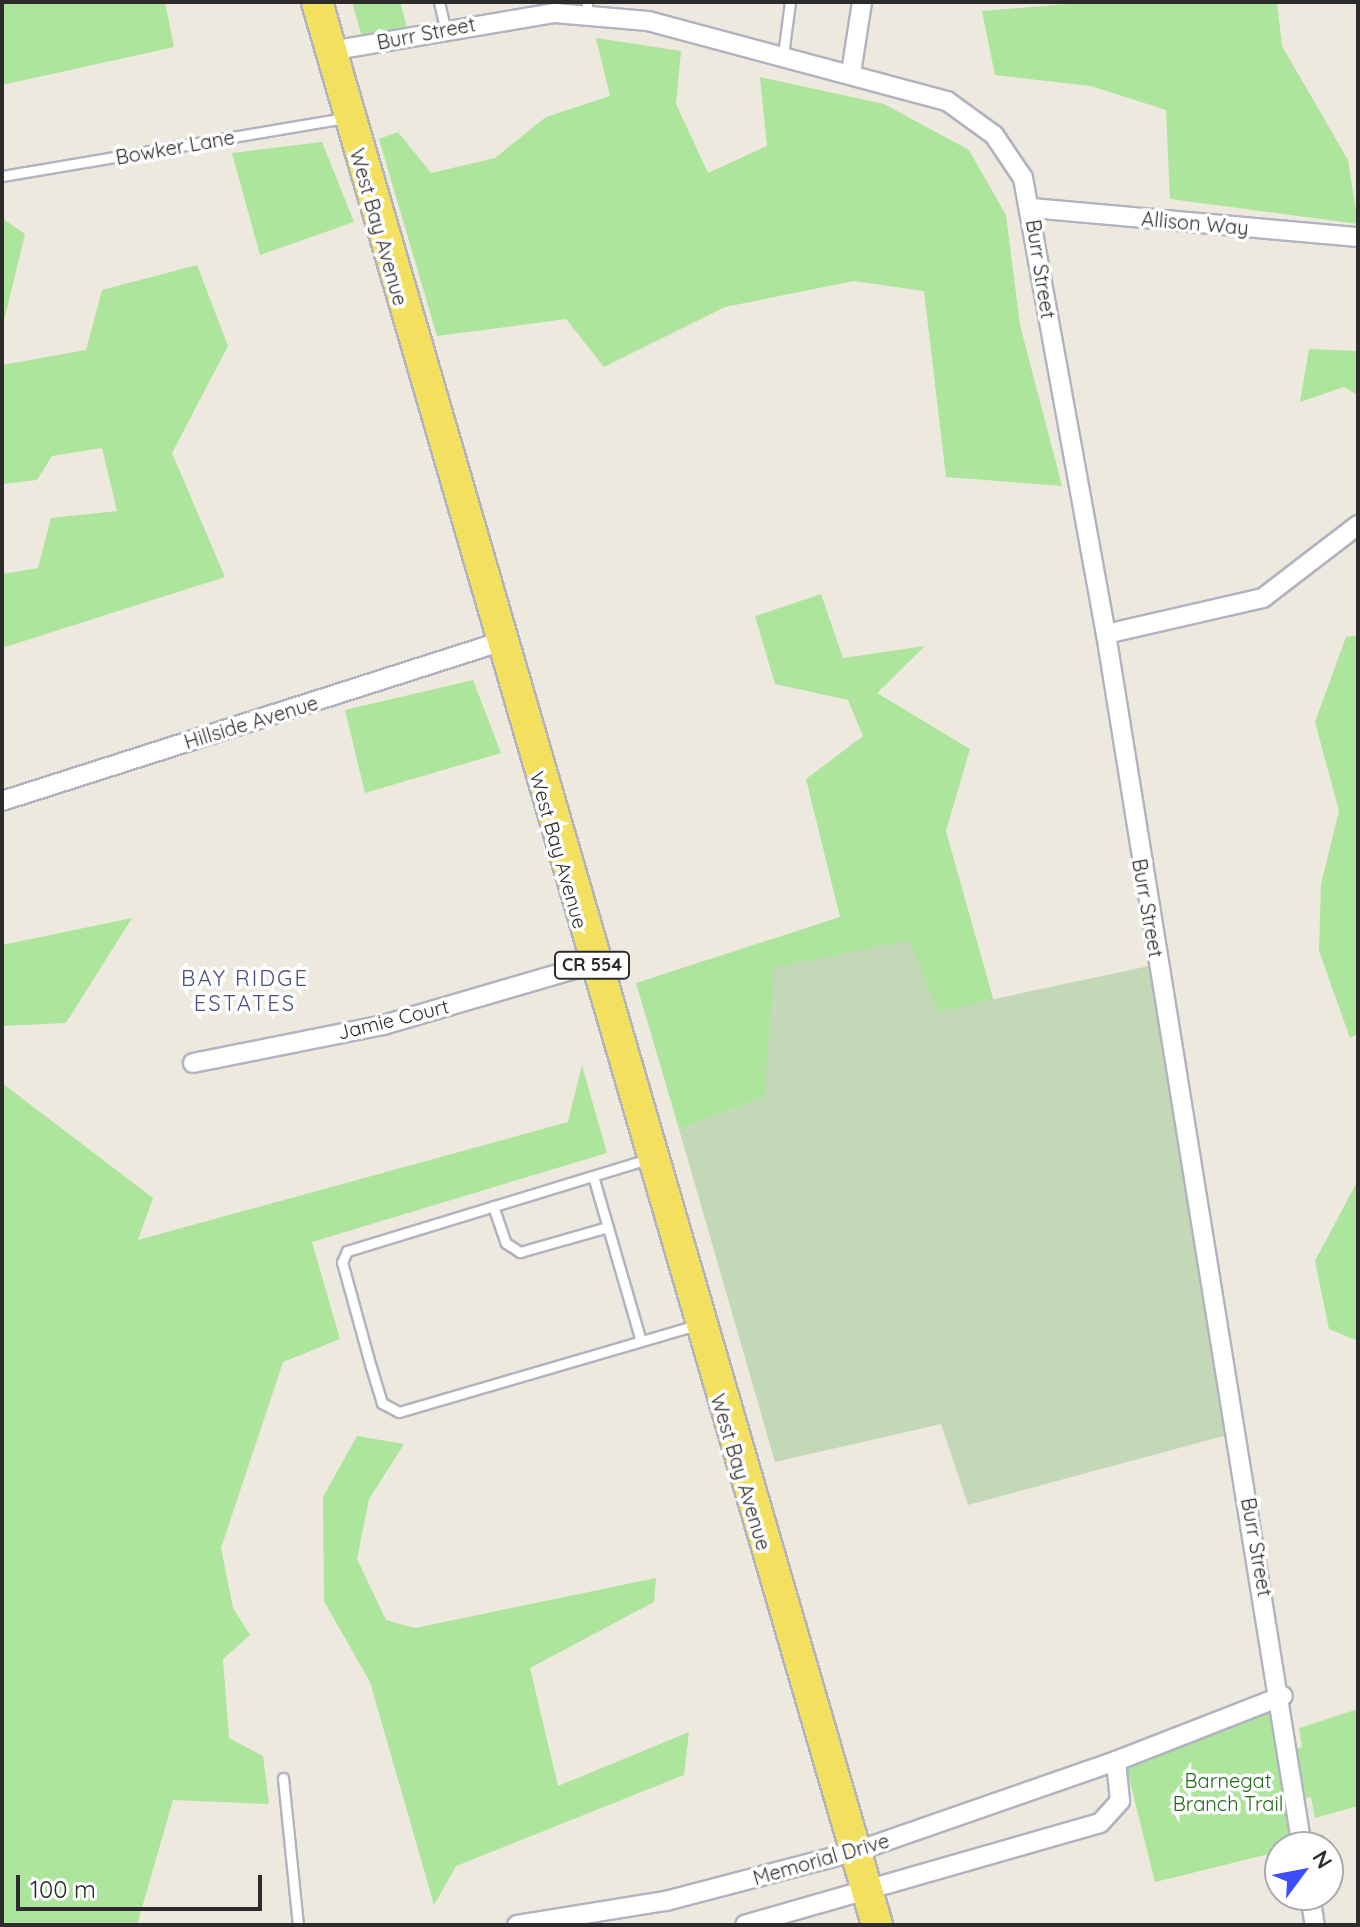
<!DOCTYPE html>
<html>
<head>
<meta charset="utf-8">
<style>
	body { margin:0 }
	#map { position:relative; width:1360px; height:1927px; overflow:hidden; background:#eee9df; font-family:Quicksand,sans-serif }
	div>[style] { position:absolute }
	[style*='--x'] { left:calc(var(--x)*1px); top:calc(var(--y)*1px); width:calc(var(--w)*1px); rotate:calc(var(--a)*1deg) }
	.green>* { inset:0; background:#ace59b }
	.cemetery>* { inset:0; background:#c3d8b6 }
	.roads { filter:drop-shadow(2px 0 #b2b3c0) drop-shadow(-2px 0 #b2b3c0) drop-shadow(0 2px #b2b3c0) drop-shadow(0 -2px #b2b3c0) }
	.lane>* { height:9px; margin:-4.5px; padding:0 4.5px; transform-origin:4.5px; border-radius:4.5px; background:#fff }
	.street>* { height:18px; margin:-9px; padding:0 9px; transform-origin:9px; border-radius:9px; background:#fff }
	.primary>* { height:30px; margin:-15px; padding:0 15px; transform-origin:15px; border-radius:15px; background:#f3e05e }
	span { translate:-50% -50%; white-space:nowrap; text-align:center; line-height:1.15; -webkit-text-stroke:7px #fff; paint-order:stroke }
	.shield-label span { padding:2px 6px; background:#fff; border:2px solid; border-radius:6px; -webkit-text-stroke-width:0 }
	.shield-label { font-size:18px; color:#2c2c2c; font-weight:700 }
	.street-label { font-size:20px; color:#2c2c2c }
	.park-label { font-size:20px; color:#226c19 }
	.neighbourhood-label { font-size:22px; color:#4b4f7f; letter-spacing:2px }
	.frame { position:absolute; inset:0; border:4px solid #2c2c2c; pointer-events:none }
	.north { position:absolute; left:1264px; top:1831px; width:80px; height:80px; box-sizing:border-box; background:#fff; border:2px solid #ababab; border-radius:50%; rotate:58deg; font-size:22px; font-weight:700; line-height:32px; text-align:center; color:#2c2c2c }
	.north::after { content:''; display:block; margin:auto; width:28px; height:36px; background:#3d4dfd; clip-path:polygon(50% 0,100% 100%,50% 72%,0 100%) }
	.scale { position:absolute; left:16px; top:1875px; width:246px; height:36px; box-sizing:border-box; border:4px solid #2c2c2c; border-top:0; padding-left:10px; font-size:24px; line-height:28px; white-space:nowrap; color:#2c2c2c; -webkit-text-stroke:6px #fff; paint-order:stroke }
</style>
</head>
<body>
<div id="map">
	<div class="green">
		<div style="clip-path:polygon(2px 2px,165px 2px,174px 47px,2px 85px)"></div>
		<div style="clip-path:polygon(352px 2px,400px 2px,411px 42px,366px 51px)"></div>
		<div style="clip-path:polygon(1091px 2px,1277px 2px,1282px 46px,1348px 160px,1358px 224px,1170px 199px,1166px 110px,1091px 86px,995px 75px,982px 11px)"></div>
		<div style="clip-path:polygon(596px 38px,681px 51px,676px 104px,708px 173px,767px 146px,760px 77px,884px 104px,969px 150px,1006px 215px,1020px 325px,1062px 486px,946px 477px,924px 291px,854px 281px,725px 307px,604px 367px,566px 319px,437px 336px,379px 139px,398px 132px,431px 173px,495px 158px,546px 117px,610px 96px)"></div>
		<div style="clip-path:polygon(322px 142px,354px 222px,260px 255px,232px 153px)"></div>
		<div style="clip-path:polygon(2px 218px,25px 234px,2px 329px)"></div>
		<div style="clip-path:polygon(197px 265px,228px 346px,172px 453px,225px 577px,2px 648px,2px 574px,38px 568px,51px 518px,117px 511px,102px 448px,52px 456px,37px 480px,2px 484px,2px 365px,86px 350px,102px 290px)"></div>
		<div style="clip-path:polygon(1309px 349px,1358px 351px,1358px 395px,1344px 387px,1300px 402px)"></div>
		<div style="clip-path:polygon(821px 594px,843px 658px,925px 646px,877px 693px,970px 749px,946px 831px,994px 1002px,937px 1011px,764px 1097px,679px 1129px,636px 983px,840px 917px,806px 779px,863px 736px,848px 700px,775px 684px,755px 616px)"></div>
		<div style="clip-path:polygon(1358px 635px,1358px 1033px,1350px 1038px,1319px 951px,1321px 884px,1339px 811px,1315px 722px,1346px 637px)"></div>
		<div style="clip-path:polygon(473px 680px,501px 753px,365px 793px,345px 710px)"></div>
		<div style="clip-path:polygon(132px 918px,66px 1023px,2px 1026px,2px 945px)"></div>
		<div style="clip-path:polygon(582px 1065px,607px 1153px,312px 1242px,340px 1339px,283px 1362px,221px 1548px,233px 1608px,250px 1635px,223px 1659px,229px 1738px,263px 1756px,269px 1804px,173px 1800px,137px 1925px,2px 1923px,2px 1083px,153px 1198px,138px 1240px,568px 1122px)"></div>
		<div style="clip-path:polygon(1358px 1180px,1358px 1341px,1329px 1329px,1315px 1261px)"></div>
		<div style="clip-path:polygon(357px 1436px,404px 1444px,369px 1499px,357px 1559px,386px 1620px,415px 1628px,656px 1578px,654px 1602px,530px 1668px,558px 1786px,689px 1732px,684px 1775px,456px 1866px,434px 1905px,370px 1682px,324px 1601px,323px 1497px)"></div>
		<div style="clip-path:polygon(1283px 1696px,1292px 1750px,1302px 1747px,1299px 1728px,1358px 1709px,1358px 1806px,1315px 1818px,1311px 1797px,1298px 1800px,1297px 1847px,1155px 1882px,1124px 1758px)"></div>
	</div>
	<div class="cemetery">
		<div style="clip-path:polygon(909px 940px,938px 1011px,1149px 966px,1231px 1434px,968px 1505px,941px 1424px,775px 1462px,679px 1129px,764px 1097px,774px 967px)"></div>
	</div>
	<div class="roads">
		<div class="lane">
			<div style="--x:439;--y:2;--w:28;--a:77"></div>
			<div style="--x:587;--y:14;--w:12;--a:-90"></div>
			<div style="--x:783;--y:55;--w:53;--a:-82.5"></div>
			<div style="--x:2;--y:176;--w:349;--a:-9.6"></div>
			<div style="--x:648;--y:1159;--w:315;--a:163"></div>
			<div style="--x:347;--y:1251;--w:12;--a:114"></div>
			<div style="--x:342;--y:1262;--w:109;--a:74.6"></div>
			<div style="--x:371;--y:1367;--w:38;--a:73"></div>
			<div style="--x:382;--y:1403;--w:19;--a:28"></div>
			<div style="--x:399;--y:1412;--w:310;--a:-16.3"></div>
			<div style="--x:593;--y:1176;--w:172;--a:73.8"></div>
			<div style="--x:493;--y:1206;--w:39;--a:71"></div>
			<div style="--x:506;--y:1243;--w:17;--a:33"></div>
			<div style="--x:520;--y:1252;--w:91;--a:-15.9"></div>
			<div style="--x:283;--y:1778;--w:148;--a:84.2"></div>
		</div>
		<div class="street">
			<div style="--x:330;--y:51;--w:228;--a:-9.6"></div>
			<div style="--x:555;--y:13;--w:93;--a:4.9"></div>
			<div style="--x:648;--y:21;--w:310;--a:15"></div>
			<div style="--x:947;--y:101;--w:58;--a:35.9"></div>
			<div style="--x:994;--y:135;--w:52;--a:56"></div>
			<div style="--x:1023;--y:178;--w:463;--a:79.7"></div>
			<div style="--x:1106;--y:634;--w:1229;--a:80.82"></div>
			<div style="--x:851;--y:73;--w:72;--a:-81.2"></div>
			<div style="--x:1032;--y:208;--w:327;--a:5.1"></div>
			<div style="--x:1106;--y:634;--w:161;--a:-12.9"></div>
			<div style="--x:1263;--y:598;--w:120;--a:-37.5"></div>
			<div style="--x:2;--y:801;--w:523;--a:-17.71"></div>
			<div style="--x:193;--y:1063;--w:194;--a:-11.3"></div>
			<div style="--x:383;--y:1025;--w:217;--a:-16.3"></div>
			<div style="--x:1116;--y:1761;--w:179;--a:-21.3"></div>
			<div style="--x:1310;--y:1895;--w:30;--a:81"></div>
			<div style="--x:517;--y:1925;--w:151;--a:-9.2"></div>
			<div style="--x:666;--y:1901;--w:197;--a:-14.7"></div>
			<div style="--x:857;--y:1851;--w:274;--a:-19.2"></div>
			<div style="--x:1116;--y:1761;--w:40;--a:84.3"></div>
			<div style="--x:1120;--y:1801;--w:30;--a:132"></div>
			<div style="--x:1100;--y:1823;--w:369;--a:164"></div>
		</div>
		<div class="primary">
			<div style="--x:317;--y:2;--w:2003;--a:73.76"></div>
		</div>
	</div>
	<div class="shield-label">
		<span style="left:592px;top:965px">CR 554</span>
	</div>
	<div class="street-label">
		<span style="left:426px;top:33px;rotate:-11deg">Burr Street</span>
		<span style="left:175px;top:147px;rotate:-10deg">Bowker Lane</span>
		<span style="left:1195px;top:223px;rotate:5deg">Allison Way</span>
		<span style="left:379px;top:227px;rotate:74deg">West Bay Avenue</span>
		<span style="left:1041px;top:269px;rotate:81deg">Burr Street</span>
		<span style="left:251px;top:722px;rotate:-17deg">Hillside Avenue</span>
		<span style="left:559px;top:850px;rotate:74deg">West Bay Avenue</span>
		<span style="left:1148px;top:908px;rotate:80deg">Burr Street</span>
		<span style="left:393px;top:1019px;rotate:-14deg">Jamie Court</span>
		<span style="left:741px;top:1472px;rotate:73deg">West Bay Avenue</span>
		<span style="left:1257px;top:1547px;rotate:80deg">Burr Street</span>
		<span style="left:821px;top:1859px;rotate:-16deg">Memorial Drive</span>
	</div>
	<div class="park-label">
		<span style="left:1228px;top:1792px">Barnegat<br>Branch Trail</span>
	</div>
	<div class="neighbourhood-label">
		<span style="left:245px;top:991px">BAY RIDGE<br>ESTATES</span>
	</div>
	<div class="frame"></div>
	<div class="north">N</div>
	<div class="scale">100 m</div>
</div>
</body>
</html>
